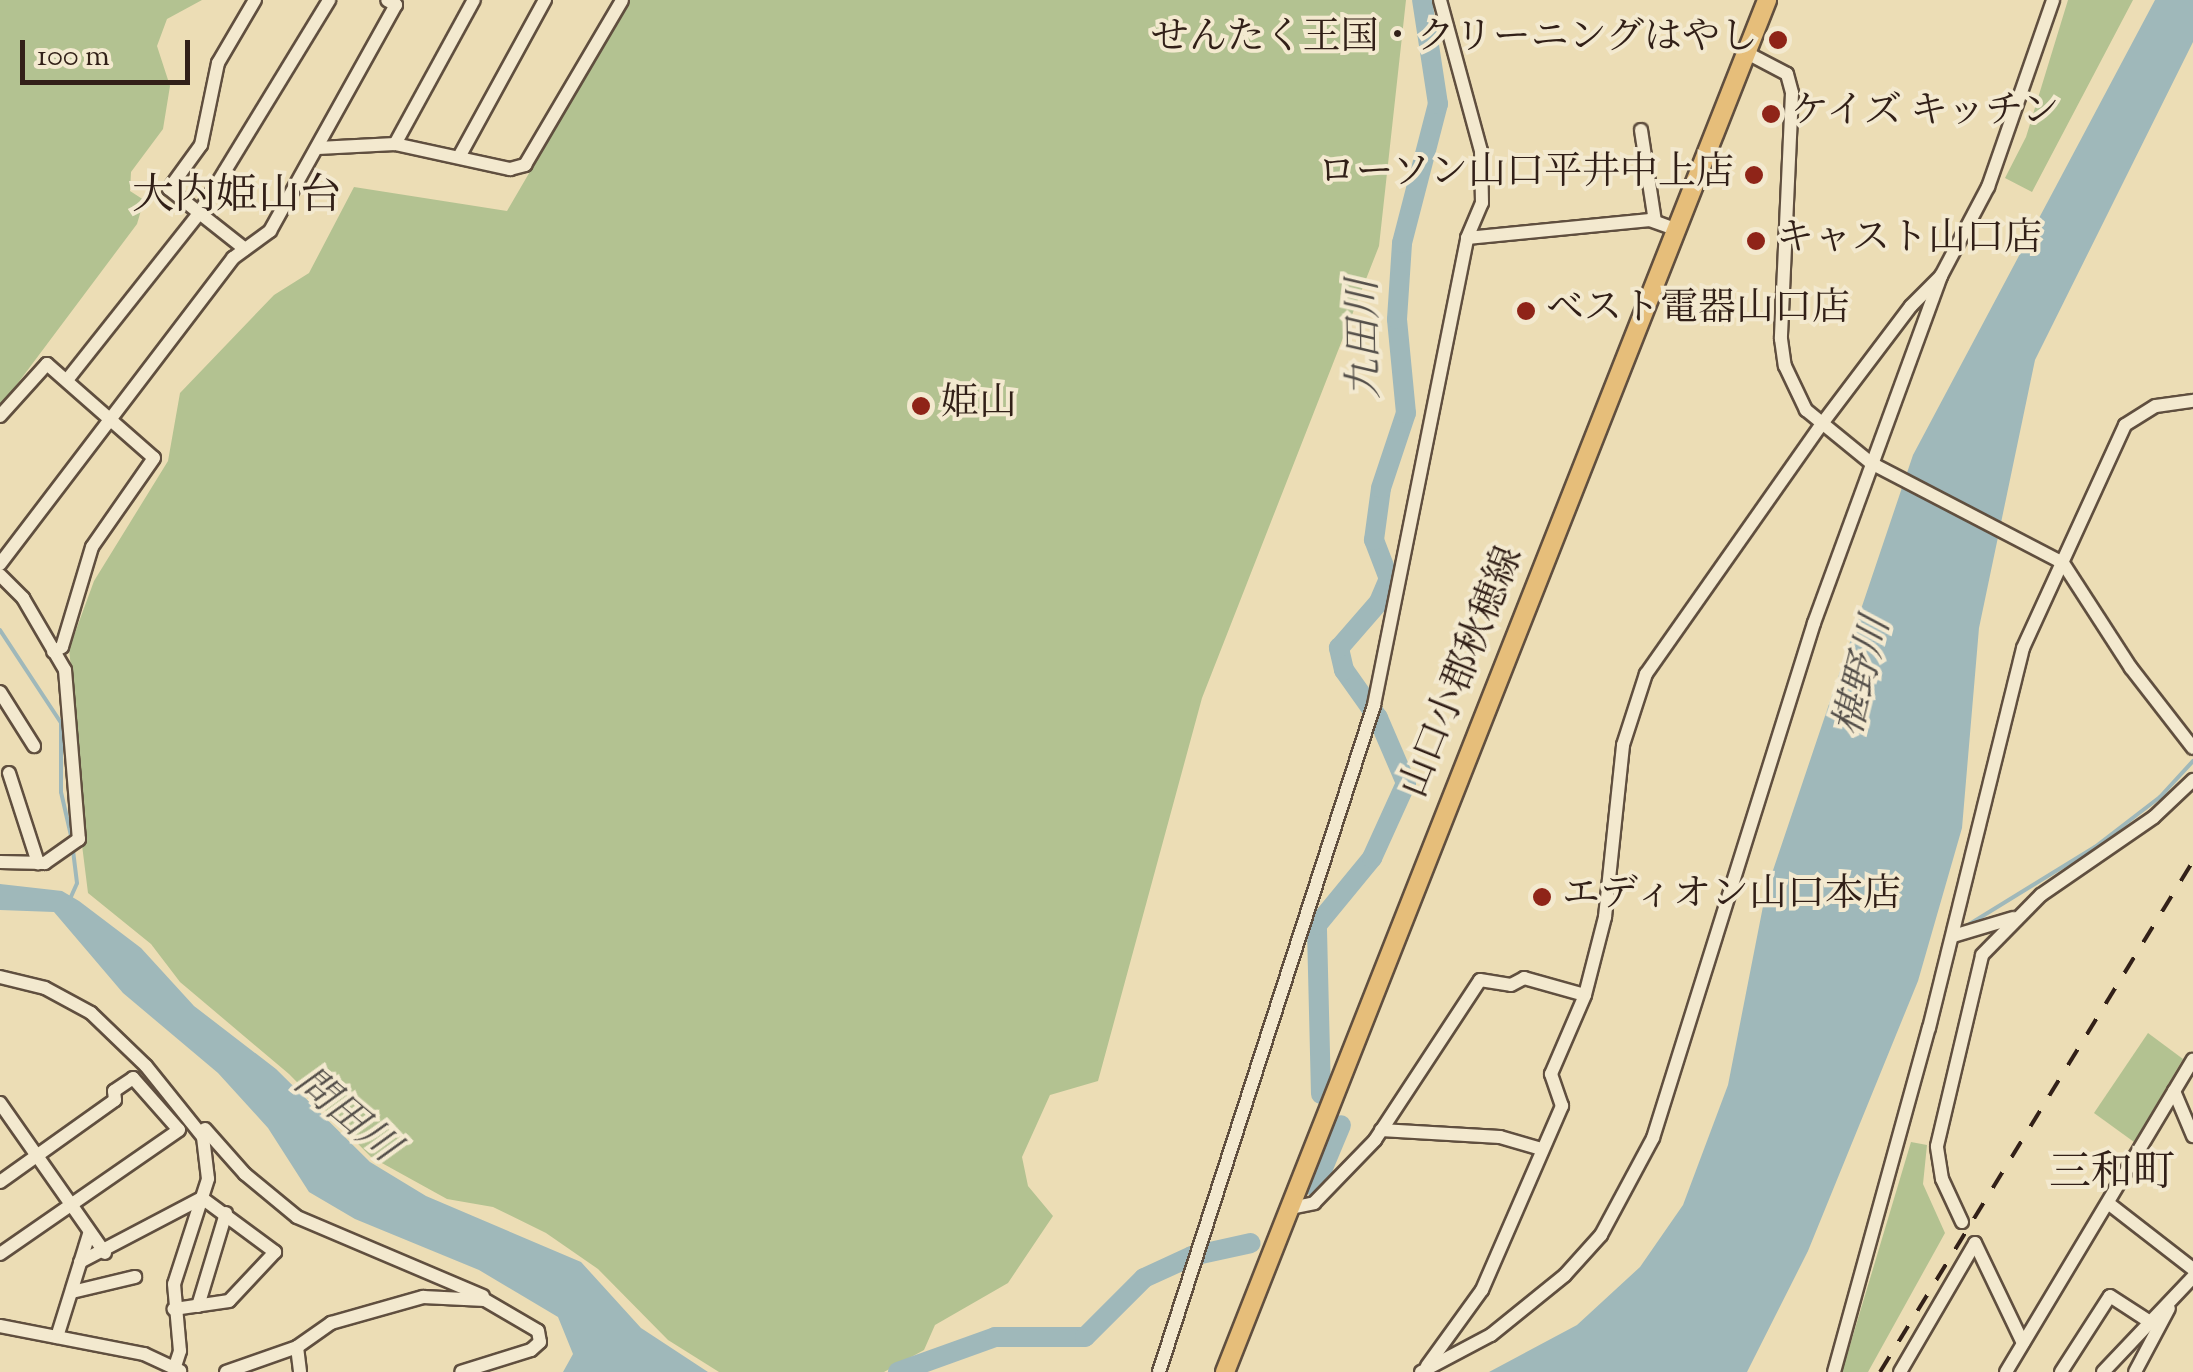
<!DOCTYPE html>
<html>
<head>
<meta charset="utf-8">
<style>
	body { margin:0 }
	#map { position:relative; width:2193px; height:1372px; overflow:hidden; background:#ecddb5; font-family:"Sorts Mill Goudy","Noto Serif JP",serif }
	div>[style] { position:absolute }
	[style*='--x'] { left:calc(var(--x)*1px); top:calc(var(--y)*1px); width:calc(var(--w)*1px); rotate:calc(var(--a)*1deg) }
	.green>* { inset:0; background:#b3c291 }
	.water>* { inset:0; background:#9fb8ba }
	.stream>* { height:4px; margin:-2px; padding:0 2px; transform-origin:2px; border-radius:2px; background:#9fb8ba }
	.river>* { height:20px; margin:-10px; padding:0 10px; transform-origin:10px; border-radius:10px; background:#9fb8ba }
	.roads { filter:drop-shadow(2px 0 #604f3f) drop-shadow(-2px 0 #604f3f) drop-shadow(0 2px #604f3f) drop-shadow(0 -2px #604f3f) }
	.minor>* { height:12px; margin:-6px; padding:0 6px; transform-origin:6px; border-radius:6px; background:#f3e9cf }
	.major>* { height:18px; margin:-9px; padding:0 9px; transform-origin:9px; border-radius:9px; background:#e6be7a }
	.rail>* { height:4px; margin-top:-2px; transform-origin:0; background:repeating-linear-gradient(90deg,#322018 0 18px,transparent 0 36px) }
	.dots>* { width:28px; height:28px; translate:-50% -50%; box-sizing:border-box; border:5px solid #f3e9cf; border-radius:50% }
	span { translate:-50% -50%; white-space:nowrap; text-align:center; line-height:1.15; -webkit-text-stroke:8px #f3e9cf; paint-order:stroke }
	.poi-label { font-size:38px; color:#322018 }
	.right { translate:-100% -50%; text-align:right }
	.left { translate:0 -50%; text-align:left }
	.street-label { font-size:38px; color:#322018 }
	.water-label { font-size:40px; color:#534e49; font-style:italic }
	.quarter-label { font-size:42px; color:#322018 }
	.scale { position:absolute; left:20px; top:40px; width:170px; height:45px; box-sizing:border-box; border:5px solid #322018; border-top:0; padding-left:12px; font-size:30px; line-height:35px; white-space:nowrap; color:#322018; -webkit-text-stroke:8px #f3e9cf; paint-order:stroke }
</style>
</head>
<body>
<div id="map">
	<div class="green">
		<div style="clip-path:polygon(0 0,202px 0,167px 19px,157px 46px,170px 86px,163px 129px,131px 172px,130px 191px,144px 200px,137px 224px,0 407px)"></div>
		<div style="clip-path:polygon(630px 0,1406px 0,1379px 246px,1202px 698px,1098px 1081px,1050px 1095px,1022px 1157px,1028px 1186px,1053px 1216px,1008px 1283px,935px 1325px,924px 1350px,884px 1372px,719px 1372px,668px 1340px,598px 1269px,546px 1233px,493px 1207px,447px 1199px,371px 1157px,289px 1074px,180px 982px,151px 944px,88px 893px,74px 781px,78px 735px,69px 649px,94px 581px,168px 461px,180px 393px,274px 295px,309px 273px,354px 187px,507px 211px)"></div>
		<div style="clip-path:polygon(2068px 0,2133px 0,2032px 192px,2005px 178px,2026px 137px)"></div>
		<div style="clip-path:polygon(2148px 1033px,2183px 1059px,2134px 1142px,2094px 1113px)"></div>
		<div style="clip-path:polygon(1911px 1142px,1927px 1145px,1923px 1184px,1945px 1233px,1868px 1372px,1842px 1372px)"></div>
	</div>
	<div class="water">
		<div style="clip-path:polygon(2155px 0,2193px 0,2193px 42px,2035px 360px,1979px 628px,1962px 828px,1918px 981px,1808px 1251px,1747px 1372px,1489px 1372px,1577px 1325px,1640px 1267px,1683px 1205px,1728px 1085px,1766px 891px,1913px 455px)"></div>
		<div style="clip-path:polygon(0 884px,62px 891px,79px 901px,141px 948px,194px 1006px,276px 1069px,370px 1162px,426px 1196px,581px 1262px,641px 1328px,708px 1372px,563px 1372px,573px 1354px,558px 1317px,479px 1270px,355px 1219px,309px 1192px,268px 1128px,218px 1073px,123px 993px,54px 912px,0 910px)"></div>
	</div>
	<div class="stream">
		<div style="--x:0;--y:630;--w:111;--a:56.7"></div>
		<div style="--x:61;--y:723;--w:69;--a:90"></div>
		<div style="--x:61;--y:792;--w:49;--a:77.1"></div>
		<div style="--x:70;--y:899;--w:17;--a:-66"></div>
		<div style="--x:77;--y:883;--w:33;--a:-97"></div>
		<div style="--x:1968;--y:925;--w:149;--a:-31.6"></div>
		<div style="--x:2095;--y:847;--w:82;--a:-37.6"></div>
		<div style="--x:2160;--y:797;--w:49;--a:-47.5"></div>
	</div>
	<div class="river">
		<div style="--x:1321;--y:1094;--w:169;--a:-91.4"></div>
		<div style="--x:1317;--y:925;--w:87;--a:-50.6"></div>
		<div style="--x:1372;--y:858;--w:82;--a:-65.6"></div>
		<div style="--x:1406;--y:783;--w:71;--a:-113.3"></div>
		<div style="--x:1378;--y:718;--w:59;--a:-125.3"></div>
		<div style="--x:1344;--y:670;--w:23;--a:-103"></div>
		<div style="--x:1339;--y:648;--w:61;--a:-49"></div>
		<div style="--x:1379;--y:602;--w:25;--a:-67"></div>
		<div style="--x:1389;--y:579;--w:42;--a:-111"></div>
		<div style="--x:1374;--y:540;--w:52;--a:-82.3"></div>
		<div style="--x:1381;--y:488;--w:79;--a:-71.6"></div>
		<div style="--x:1406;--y:413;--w:94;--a:-95.5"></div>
		<div style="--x:1397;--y:319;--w:76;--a:-86.2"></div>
		<div style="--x:1402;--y:243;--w:144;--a:-75.5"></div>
		<div style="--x:1438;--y:104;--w:105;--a:-98.7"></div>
		<div style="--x:1315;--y:1187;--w:67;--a:-67.2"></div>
		<div style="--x:898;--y:1372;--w:103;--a:-19.8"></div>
		<div style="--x:995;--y:1337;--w:90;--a:0"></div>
		<div style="--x:1085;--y:1337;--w:83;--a:-45"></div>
		<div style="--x:1144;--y:1278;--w:53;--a:-24.6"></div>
		<div style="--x:1192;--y:1256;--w:60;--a:-12.4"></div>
	</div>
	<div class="roads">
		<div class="minor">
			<div style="--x:1747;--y:53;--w:45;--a:27.7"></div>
			<div style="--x:1787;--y:74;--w:20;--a:75"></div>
			<div style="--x:1792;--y:93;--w:246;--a:92.6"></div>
			<div style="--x:1781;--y:339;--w:27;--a:82"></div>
			<div style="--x:1785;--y:366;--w:49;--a:64.5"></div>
			<div style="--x:1806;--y:410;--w:84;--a:39.2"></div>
			<div style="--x:1871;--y:463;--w:216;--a:27.5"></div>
			<div style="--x:2063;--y:563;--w:125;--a:57.1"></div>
			<div style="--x:2131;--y:668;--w:101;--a:52.2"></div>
			<div style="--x:1641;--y:130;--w:92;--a:81.3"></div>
			<div style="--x:395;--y:144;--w:164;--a:-61.3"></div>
			<div style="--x:318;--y:148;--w:77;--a:-3"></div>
			<div style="--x:395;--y:144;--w:118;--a:12.3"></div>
			<div style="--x:510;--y:169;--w:16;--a:-15"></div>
			<div style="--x:525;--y:165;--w:191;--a:-59.5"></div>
			<div style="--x:459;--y:157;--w:179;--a:-61.3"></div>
			<div style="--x:1467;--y:238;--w:184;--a:-5.6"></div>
			<div style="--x:1650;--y:220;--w:29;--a:20"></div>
			<div style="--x:245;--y:249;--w:97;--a:-141.7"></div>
			<div style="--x:169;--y:189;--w:54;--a:-54"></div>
			<div style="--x:201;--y:145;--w:84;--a:-78.3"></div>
			<div style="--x:218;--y:63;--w:73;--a:-59.6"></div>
			<div style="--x:67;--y:380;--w:211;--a:-51.6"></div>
			<div style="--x:198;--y:215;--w:252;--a:-58.6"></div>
			<div style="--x:0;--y:416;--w:70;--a:-47.9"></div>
			<div style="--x:47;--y:364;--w:142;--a:41.3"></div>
			<div style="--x:154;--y:458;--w:108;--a:124.9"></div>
			<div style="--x:92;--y:547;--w:104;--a:106.7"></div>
			<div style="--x:62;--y:647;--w:10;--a:151"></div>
			<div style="--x:0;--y:564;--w:385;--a:-52.7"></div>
			<div style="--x:233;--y:258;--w:46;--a:-36.1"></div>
			<div style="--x:270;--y:231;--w:259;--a:-60.9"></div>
			<div style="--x:396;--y:5;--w:10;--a:-151"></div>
			<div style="--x:0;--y:575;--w:33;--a:45"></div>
			<div style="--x:23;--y:598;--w:83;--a:59.7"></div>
			<div style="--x:65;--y:670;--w:170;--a:85.3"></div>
			<div style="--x:79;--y:839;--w:42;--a:144.8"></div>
			<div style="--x:45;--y:863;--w:45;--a:-178.7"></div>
			<div style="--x:0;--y:692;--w:64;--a:57.8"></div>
			<div style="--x:9;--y:773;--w:95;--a:72.1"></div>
			<div style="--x:1953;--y:936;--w:63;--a:-16.7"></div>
			<div style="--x:0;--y:977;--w:46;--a:13.7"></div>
			<div style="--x:45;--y:988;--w:52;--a:28.5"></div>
			<div style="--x:91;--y:1013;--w:76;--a:43.9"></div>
			<div style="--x:146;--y:1066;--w:91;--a:51.2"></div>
			<div style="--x:203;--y:1137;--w:42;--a:83.2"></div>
			<div style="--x:208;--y:1179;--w:110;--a:107.9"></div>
			<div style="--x:174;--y:1284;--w:67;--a:84.9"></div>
			<div style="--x:180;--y:1351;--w:16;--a:108"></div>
			<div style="--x:2174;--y:1091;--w:49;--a:67.1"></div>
			<div style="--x:0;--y:1103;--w:183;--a:55"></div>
			<div style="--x:205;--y:1129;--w:60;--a:48.4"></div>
			<div style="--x:245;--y:1174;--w:67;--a:39.6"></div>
			<div style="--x:297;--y:1217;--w:202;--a:23"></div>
			<div style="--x:1381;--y:1130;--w:119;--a:3.4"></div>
			<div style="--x:1500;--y:1137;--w:43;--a:16.3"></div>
			<div style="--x:0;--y:1182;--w:141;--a:-35.5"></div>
			<div style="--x:115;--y:1100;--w:9;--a:-96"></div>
			<div style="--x:114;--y:1091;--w:23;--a:-34"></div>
			<div style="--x:133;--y:1078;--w:69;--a:48.5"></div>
			<div style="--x:179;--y:1130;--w:218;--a:145.3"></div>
			<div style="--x:2108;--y:1203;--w:108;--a:37.8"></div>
			<div style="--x:1291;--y:1208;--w:24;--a:-12"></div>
			<div style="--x:1314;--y:1203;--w:88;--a:-45.9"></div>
			<div style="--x:1375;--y:1140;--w:191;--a:-56.7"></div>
			<div style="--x:1480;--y:980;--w:31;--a:9"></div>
			<div style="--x:1511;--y:985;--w:15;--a:-28"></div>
			<div style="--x:1524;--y:978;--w:63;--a:15.6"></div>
			<div style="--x:1962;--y:1222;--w:47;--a:-114.9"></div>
			<div style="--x:1942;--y:1179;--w:33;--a:-99"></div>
			<div style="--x:1937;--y:1146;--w:196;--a:-76.7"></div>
			<div style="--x:1982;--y:955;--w:84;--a:-45.5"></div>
			<div style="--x:2041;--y:895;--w:137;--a:-34.6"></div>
			<div style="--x:2154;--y:817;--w:54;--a:-43.5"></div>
			<div style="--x:1975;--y:1243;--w:111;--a:64.4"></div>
			<div style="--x:80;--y:1262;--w:138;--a:-27.7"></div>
			<div style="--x:202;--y:1198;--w:91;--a:36.5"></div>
			<div style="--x:275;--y:1252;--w:67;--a:133.2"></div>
			<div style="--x:229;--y:1301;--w:56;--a:171.7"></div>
			<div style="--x:72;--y:1292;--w:65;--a:-13.4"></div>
			<div style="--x:198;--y:1306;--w:97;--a:-73.2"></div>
			<div style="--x:0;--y:1326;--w:147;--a:11"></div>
			<div style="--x:144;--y:1354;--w:40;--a:25"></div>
			<div style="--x:57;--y:1337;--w:108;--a:-72.7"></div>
			<div style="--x:297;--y:1347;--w:25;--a:83"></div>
			<div style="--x:1427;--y:1366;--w:94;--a:-54.1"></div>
			<div style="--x:1482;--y:1290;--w:201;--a:-66.5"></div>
			<div style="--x:1562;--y:1106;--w:34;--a:-109"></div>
			<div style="--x:1551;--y:1074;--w:86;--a:-66.7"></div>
			<div style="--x:1585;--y:995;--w:81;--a:-75.6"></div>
			<div style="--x:1605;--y:917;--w:173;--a:-84"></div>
			<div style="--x:1623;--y:745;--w:75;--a:-72.1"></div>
			<div style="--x:1646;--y:674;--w:304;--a:-54.9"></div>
			<div style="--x:1821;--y:425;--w:149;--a:-52.9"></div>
			<div style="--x:1911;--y:306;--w:42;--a:-45"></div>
			<div style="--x:226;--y:1372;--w:75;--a:-19.4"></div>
			<div style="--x:297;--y:1347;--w:42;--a:-35.2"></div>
			<div style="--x:331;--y:1323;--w:96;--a:-15.8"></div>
			<div style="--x:423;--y:1297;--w:62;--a:2.8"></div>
			<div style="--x:485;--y:1300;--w:61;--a:30.3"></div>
			<div style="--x:538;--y:1331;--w:11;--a:80"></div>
			<div style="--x:540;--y:1342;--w:12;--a:138"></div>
			<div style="--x:531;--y:1350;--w:73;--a:162.6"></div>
			<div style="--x:1159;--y:1372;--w:701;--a:-72.13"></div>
			<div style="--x:1374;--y:705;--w:476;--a:-78.7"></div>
			<div style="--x:1467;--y:238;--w:38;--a:-67"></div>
			<div style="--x:1482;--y:203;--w:52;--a:-91.1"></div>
			<div style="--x:1481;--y:151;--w:156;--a:-105.2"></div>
			<div style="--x:1421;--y:1372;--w:79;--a:-27.9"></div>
			<div style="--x:1491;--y:1335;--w:95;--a:-39"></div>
			<div style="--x:1565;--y:1275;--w:54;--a:-48"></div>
			<div style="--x:1601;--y:1235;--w:110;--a:-61.8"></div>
			<div style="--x:1653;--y:1138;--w:540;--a:-72.64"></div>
			<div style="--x:1814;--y:623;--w:370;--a:-69.9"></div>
			<div style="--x:1941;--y:276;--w:101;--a:-62.2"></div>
			<div style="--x:1988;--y:187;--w:198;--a:-70.8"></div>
			<div style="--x:1834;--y:1372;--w:357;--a:-74.6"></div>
			<div style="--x:1929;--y:1028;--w:391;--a:-76.1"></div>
			<div style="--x:2023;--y:648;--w:245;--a:-65.4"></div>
			<div style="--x:2125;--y:425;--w:36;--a:-32"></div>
			<div style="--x:2156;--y:406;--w:37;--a:-8"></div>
			<div style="--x:1900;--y:1372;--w:149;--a:-59.8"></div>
			<div style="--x:2006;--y:1372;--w:364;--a:-59.1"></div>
			<div style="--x:2061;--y:1372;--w:90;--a:-57.2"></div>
			<div style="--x:2110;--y:1296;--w:48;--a:33"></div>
			<div style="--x:2103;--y:1372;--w:131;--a:-46.5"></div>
			<div style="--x:2135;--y:1372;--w:72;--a:-62"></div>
		</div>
		<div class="major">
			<div style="--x:1225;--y:1372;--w:1475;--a:-68.44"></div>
		</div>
	</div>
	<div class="rail">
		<div style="--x:1880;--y:1372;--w:599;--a:-58.51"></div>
	</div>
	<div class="dots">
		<div style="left:1778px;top:40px;background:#8f2418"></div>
		<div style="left:1771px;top:114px;background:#8f2418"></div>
		<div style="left:1754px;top:175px;background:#8f2418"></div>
		<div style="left:1756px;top:241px;background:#8f2418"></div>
		<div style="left:1526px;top:311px;background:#8f2418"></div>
		<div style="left:921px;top:406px;background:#8f2418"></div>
		<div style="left:1542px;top:897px;background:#8f2418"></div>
	</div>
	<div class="poi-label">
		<span class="right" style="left:1758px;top:40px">せんたく王国・クリーニングはやし</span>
		<span class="left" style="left:1791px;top:114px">ケイズ キッチン</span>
		<span class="right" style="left:1734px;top:175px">ローソン山口平井中上店</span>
		<span class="left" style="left:1776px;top:241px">キャスト山口店</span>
		<span class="left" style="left:1546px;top:311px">ベスト電器山口店</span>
		<span class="left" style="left:941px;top:406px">姫山</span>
		<span class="left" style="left:1562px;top:897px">エディオン山口本店</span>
	</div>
	<div class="street-label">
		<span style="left:1464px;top:673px;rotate:-68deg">山口小郡秋穂線</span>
	</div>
	<div class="water-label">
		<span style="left:1367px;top:339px;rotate:-91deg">九田川</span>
		<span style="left:1865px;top:677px;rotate:-76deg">椹野川</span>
		<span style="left:345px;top:1117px;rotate:40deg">問田川</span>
	</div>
	<div class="quarter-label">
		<span style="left:237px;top:198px">大内姫山台</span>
		<span style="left:2112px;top:1175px">三和町</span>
	</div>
	<div class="scale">100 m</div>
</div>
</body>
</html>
